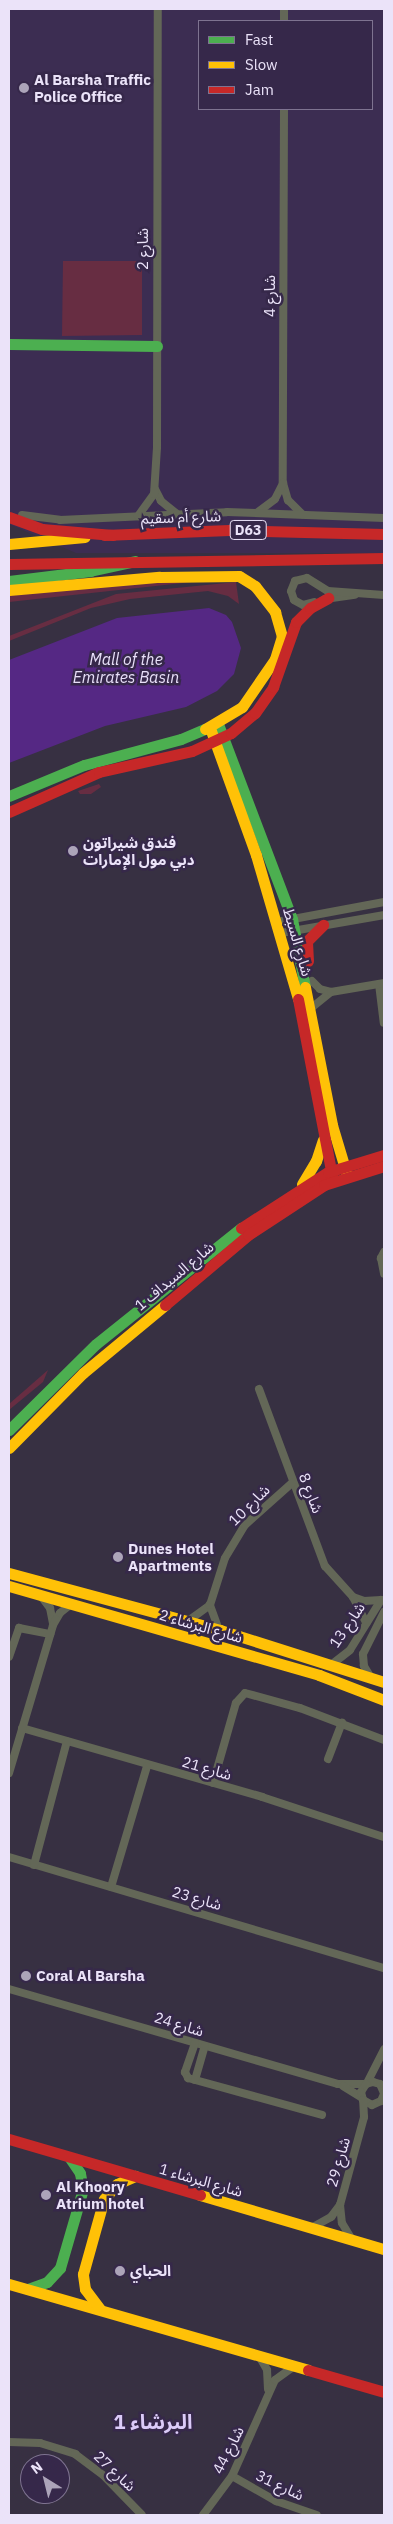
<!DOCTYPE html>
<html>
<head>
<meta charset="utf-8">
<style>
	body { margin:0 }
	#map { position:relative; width:393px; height:2524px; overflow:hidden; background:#373042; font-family:"IBM Plex Sans","Noto Sans Arabic",sans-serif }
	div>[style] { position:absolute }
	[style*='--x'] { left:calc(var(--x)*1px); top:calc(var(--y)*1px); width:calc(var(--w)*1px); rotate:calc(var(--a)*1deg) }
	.built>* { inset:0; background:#3c2d52 }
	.green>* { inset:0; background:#672d42 }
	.water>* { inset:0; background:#552884 }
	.street>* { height:8px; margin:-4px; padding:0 4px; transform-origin:4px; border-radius:4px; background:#636757 }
	.fast>* { height:11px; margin:-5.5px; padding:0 5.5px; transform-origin:5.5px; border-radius:5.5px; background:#4caf50 }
	.slow>* { height:11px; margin:-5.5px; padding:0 5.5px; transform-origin:5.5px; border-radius:5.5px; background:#ffc107 }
	.jam>* { height:11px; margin:-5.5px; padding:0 5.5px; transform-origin:5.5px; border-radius:5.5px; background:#c62828 }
	.dots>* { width:14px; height:14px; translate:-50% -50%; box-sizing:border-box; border:2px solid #36284a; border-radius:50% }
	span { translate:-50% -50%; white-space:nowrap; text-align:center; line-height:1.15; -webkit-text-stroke:5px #36284a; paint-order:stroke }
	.shield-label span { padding:1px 4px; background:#36284a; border:1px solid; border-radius:4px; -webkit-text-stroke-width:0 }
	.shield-label { font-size:14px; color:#ebe3f9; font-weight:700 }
	.poi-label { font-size:15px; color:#ebe3f9; font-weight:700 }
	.left { translate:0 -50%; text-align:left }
	.street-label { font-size:15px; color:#ebe3f9 }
	.water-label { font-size:16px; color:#e8dff9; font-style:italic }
	.district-label { font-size:20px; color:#dbcbf8; font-weight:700 }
	.frame { position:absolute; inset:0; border:10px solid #ebe3f9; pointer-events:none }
	.legend { position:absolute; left:198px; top:20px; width:175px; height:90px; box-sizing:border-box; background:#36284a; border:1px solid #7e7390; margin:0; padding:6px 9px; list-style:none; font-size:15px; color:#ebe3f9 }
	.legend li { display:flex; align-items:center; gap:10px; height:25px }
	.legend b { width:25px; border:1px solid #7e7390 }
	.north { position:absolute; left:20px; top:2454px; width:50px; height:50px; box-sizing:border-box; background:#36284a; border:1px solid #7e7390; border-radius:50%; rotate:324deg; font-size:14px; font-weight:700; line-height:20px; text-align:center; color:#ebe3f9 }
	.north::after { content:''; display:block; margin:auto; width:18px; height:22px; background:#aca4b9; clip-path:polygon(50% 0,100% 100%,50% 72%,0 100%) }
</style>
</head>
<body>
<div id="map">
	<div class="built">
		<div style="clip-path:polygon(evenodd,9px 9px,384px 9px,384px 553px,76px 553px,9px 524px,9px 9px,199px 21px,372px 21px,372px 109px,199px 109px,199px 21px)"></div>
	</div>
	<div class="green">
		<div style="clip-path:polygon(63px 261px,142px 261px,142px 335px,62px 336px)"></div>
		<div style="clip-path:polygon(192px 580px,192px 582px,9px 602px,9px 592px)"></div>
		<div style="clip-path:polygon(236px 582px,239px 604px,228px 596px,208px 591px,130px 599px,91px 608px,9px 641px,9px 636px,116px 594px)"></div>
		<div style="clip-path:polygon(99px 784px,101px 787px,91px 794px,80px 794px,78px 791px)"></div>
		<div style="clip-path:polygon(48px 1370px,43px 1382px,9px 1410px,9px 1404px)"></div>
	</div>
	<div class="water">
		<div style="clip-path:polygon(209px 608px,226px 615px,232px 622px,241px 648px,234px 674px,217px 691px,186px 707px,105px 726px,9px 763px,9px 660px,117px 618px)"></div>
	</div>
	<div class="street">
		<div style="--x:284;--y:21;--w:12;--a:-90"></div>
		<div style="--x:284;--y:109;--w:374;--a:90.2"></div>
		<div style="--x:283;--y:483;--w:18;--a:74"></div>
		<div style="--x:288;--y:500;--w:20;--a:45"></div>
		<div style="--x:155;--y:489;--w:13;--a:63"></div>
		<div style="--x:161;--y:501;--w:21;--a:39"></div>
		<div style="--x:258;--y:512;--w:21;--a:-37"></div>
		<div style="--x:275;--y:499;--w:18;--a:-63"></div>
		<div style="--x:22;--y:515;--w:38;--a:7"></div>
		<div style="--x:60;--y:520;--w:167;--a:-2.7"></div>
		<div style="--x:227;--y:512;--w:157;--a:2.2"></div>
		<div style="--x:138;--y:516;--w:27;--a:-54"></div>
		<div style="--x:154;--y:494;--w:47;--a:-86.3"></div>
		<div style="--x:157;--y:447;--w:438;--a:-89.9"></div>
		<div style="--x:325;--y:599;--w:30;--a:-8"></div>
		<div style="--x:314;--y:602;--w:11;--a:165"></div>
		<div style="--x:303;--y:605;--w:10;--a:-151"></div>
		<div style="--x:294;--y:600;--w:9;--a:-108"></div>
		<div style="--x:291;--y:591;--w:11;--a:-68"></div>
		<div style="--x:295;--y:581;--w:12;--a:-14"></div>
		<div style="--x:307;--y:578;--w:25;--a:32"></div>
		<div style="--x:328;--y:591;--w:56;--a:4.1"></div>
		<div style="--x:277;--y:922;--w:109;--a:-10.6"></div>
		<div style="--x:281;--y:933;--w:105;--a:-9.9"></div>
		<div style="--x:312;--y:981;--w:11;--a:45"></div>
		<div style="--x:320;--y:989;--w:11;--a:15"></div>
		<div style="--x:379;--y:984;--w:39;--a:83"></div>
		<div style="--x:310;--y:1009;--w:27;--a:-39"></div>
		<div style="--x:331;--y:992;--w:54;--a:-9.6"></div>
		<div style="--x:384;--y:1252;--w:7;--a:117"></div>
		<div style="--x:381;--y:1258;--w:16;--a:79"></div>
		<div style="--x:259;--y:1389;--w:189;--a:69.6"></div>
		<div style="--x:325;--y:1566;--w:42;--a:47.9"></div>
		<div style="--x:353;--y:1597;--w:12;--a:20"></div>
		<div style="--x:364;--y:1601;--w:17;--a:-3"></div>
		<div style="--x:41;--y:1596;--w:15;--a:53"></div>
		<div style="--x:50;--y:1608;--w:15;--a:79"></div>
		<div style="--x:354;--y:1599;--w:27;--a:63"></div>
		<div style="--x:188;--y:1621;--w:27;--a:-36"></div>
		<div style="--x:219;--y:1630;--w:27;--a:-110"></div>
		<div style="--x:210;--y:1605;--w:49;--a:-72.3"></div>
		<div style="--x:225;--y:1558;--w:39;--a:-59"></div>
		<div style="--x:245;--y:1525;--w:63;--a:-41.8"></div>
		<div style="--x:9;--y:1657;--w:31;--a:-71"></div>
		<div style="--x:19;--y:1628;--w:32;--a:11"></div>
		<div style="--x:331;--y:1665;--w:24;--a:-38"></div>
		<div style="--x:350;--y:1650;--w:59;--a:-58.2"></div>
		<div style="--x:370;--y:1676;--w:12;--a:-121"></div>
		<div style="--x:364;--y:1666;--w:12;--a:-95"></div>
		<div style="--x:363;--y:1654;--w:47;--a:-63.4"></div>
		<div style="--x:22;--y:1728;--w:250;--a:16"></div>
		<div style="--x:262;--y:1797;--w:128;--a:18.2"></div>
		<div style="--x:328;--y:1759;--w:39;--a:-69"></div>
		<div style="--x:9;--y:1773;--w:154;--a:-73.4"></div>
		<div style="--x:53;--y:1625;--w:14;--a:-60"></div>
		<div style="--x:60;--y:1613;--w:14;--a:-39"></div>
		<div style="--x:213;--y:1783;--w:83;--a:-74"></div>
		<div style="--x:236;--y:1703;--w:13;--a:-48"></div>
		<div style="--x:245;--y:1693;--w:57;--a:15.3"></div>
		<div style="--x:300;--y:1708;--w:90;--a:20.9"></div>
		<div style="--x:9;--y:1857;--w:391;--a:16.5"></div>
		<div style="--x:34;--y:1865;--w:128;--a:-75.1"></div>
		<div style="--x:111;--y:1887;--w:126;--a:-73.4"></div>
		<div style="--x:9;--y:1989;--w:342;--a:16.1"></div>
		<div style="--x:338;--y:2084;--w:28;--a:0"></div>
		<div style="--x:195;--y:2043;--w:31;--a:109"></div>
		<div style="--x:185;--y:2072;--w:7;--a:63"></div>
		<div style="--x:188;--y:2078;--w:139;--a:15.4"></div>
		<div style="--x:195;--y:2080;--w:35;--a:-74"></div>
		<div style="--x:367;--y:2083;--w:38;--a:-63"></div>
		<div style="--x:343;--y:2086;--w:22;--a:32"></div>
		<div style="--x:384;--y:2093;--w:10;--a:-114"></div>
		<div style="--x:380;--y:2084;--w:7;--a:-164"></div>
		<div style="--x:373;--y:2082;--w:7;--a:164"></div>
		<div style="--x:366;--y:2084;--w:9;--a:122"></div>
		<div style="--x:361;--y:2092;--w:8;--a:76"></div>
		<div style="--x:363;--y:2100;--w:10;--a:29"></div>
		<div style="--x:372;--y:2105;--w:10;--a:-24"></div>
		<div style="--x:381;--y:2101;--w:8;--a:-67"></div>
		<div style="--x:340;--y:2205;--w:18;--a:84"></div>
		<div style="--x:342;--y:2223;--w:17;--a:59"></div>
		<div style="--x:313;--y:2227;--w:21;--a:-29"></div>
		<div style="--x:331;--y:2217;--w:15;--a:-53"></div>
		<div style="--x:340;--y:2205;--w:91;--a:-74.7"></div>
		<div style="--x:364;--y:2117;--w:17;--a:-93"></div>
		<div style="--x:259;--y:2356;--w:16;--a:60"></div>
		<div style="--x:267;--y:2370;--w:19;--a:87"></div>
		<div style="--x:9;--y:2442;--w:31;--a:2"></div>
		<div style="--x:40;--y:2443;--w:37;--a:17"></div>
		<div style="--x:75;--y:2454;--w:36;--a:37"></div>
		<div style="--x:104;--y:2476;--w:54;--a:45.7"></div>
		<div style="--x:232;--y:2476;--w:51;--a:29.6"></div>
		<div style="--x:276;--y:2501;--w:43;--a:18.9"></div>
		<div style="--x:203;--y:2515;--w:49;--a:-53.4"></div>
		<div style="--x:232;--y:2476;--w:105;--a:-65.9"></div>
		<div style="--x:275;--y:2380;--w:24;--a:-36"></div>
	</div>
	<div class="fast">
		<div style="--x:9;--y:344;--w:148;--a:0.8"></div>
		<div style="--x:9;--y:581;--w:82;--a:-7"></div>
		<div style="--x:90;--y:571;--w:46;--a:-12.5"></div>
		<div style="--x:218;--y:724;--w:209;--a:69.2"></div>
		<div style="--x:292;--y:919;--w:69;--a:79.2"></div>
		<div style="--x:9;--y:796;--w:81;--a:-22.5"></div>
		<div style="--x:84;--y:765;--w:100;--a:-15"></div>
		<div style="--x:181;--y:739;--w:26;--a:-23"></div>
		<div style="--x:9;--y:1430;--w:122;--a:-44.7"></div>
		<div style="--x:96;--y:1344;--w:186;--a:-38.7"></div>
		<div style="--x:28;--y:2289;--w:20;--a:-20"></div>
		<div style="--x:47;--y:2282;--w:19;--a:-47"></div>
		<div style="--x:60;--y:2268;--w:82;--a:-73.8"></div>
		<div style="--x:83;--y:2189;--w:16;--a:-101"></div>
		<div style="--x:80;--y:2173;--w:18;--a:-124"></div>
	</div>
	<div class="slow">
		<div style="--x:9;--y:544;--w:76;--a:-5.3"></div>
		<div style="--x:9;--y:590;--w:151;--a:-5"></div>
		<div style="--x:159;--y:577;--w:80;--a:-0.7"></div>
		<div style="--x:239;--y:576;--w:19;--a:32"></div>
		<div style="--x:255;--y:586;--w:33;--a:52"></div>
		<div style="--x:275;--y:612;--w:25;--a:74"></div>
		<div style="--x:282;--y:636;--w:24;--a:107"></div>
		<div style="--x:275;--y:659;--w:58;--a:124.5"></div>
		<div style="--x:242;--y:707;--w:43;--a:149.3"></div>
		<div style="--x:210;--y:728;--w:135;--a:70.1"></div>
		<div style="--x:256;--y:855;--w:150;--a:73.7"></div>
		<div style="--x:305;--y:987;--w:141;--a:78.9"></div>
		<div style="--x:332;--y:1125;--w:52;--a:73.3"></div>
		<div style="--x:302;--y:1184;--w:27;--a:-59"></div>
		<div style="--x:316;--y:1161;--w:22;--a:-72"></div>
		<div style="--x:9;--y:1448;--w:105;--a:-45.4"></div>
		<div style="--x:83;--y:1373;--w:107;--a:-39.7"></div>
		<div style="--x:9;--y:1573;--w:219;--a:15.1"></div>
		<div style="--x:220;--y:1630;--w:172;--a:17.6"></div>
		<div style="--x:9;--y:1586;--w:323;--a:16"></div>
		<div style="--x:319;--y:1675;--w:70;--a:21"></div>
		<div style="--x:200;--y:2195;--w:192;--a:16.4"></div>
		<div style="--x:9;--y:2284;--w:311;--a:16"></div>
		<div style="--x:100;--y:2309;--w:25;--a:-127"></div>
		<div style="--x:85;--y:2289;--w:15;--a:-98"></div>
		<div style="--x:83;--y:2274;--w:78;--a:-74.4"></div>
		<div style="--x:104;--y:2199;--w:20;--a:-49"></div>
		<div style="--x:117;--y:2184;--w:20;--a:-24"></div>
	</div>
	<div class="jam">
		<div style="--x:9;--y:517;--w:35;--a:20"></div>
		<div style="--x:42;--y:529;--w:71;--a:4.8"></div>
		<div style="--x:104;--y:535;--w:125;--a:-2.3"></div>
		<div style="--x:229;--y:530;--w:155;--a:1.5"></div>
		<div style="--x:9;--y:564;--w:375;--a:-0.9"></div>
		<div style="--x:9;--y:812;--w:98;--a:-24"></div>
		<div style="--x:99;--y:772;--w:95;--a:-12.7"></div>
		<div style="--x:192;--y:751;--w:43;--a:-24.8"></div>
		<div style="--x:231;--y:733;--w:31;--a:-40"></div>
		<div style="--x:255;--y:713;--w:32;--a:-55"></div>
		<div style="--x:273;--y:687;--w:69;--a:-70.5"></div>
		<div style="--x:296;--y:622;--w:20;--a:-45"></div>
		<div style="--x:310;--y:608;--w:21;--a:-29"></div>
		<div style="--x:308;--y:961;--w:20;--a:-93"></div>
		<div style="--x:307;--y:941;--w:23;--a:-45"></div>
		<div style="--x:298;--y:999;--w:180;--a:79.1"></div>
		<div style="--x:241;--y:1228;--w:103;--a:-32.8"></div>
		<div style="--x:328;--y:1172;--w:59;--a:-16.9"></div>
		<div style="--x:165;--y:1305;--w:109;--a:-40.1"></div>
		<div style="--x:248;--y:1235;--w:91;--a:-33.3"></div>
		<div style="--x:324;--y:1185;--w:63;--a:-17.6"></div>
		<div style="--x:9;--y:2139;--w:199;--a:16.3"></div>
		<div style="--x:308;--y:2370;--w:79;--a:16.1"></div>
	</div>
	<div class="dots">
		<div style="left:24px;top:88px;background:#aca4b9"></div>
		<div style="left:73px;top:851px;background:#aca4b9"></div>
		<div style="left:118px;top:1557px;background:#aca4b9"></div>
		<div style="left:26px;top:1976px;background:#aca4b9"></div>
		<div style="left:46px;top:2195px;background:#aca4b9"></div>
		<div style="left:120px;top:2271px;background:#aca4b9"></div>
	</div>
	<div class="shield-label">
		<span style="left:248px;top:530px">D63</span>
	</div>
	<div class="poi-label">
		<span class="left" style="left:34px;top:88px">Al Barsha Traffic<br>Police Office</span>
		<span class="left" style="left:83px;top:851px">فندق شيراتون<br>دبي مول الإمارات</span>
		<span class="left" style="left:128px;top:1557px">Dunes Hotel<br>Apartments</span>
		<span class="left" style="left:36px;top:1976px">Coral Al Barsha</span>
		<span class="left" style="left:56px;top:2195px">Al Khoory<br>Atrium hotel</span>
		<span class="left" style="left:130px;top:2271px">الحباي</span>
	</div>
	<div class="street-label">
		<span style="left:143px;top:249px;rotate:-90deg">شارع 2</span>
		<span style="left:270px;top:296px;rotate:-90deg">شارع 4</span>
		<span style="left:181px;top:517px;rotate:-2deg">شارع أم سقيم</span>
		<span style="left:298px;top:942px;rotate:74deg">شارع السبط</span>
		<span style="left:174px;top:1276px;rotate:-40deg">شارع السيداف 1</span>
		<span style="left:311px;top:1493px;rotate:69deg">شارع 8</span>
		<span style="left:249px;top:1505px;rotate:-45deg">شارع 10</span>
		<span style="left:347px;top:1625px;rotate:-56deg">شارع 13</span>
		<span style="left:201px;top:1626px;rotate:16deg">شارع البرشاء 2</span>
		<span style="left:207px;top:1768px;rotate:16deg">شارع 21</span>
		<span style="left:197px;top:1898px;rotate:16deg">شارع 23</span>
		<span style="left:179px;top:2024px;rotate:17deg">شارع 24</span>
		<span style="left:338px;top:2162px;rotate:-74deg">شارع 29</span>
		<span style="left:201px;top:2180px;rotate:16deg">شارع البرشاء 1</span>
		<span style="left:228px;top:2450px;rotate:-63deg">شارع 44</span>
		<span style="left:115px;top:2471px;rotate:43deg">شارع 27</span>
		<span style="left:280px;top:2485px;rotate:25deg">شارع 31</span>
	</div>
	<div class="water-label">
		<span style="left:126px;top:668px">Mall of the<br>Emirates Basin</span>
	</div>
	<div class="district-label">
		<span style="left:153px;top:2421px">البرشاء 1</span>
	</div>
	<div class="frame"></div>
	<ul class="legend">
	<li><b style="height:6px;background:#4caf50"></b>Fast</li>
	<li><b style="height:6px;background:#ffc107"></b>Slow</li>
	<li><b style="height:6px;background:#c62828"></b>Jam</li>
	</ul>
	<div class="north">N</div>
</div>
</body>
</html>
